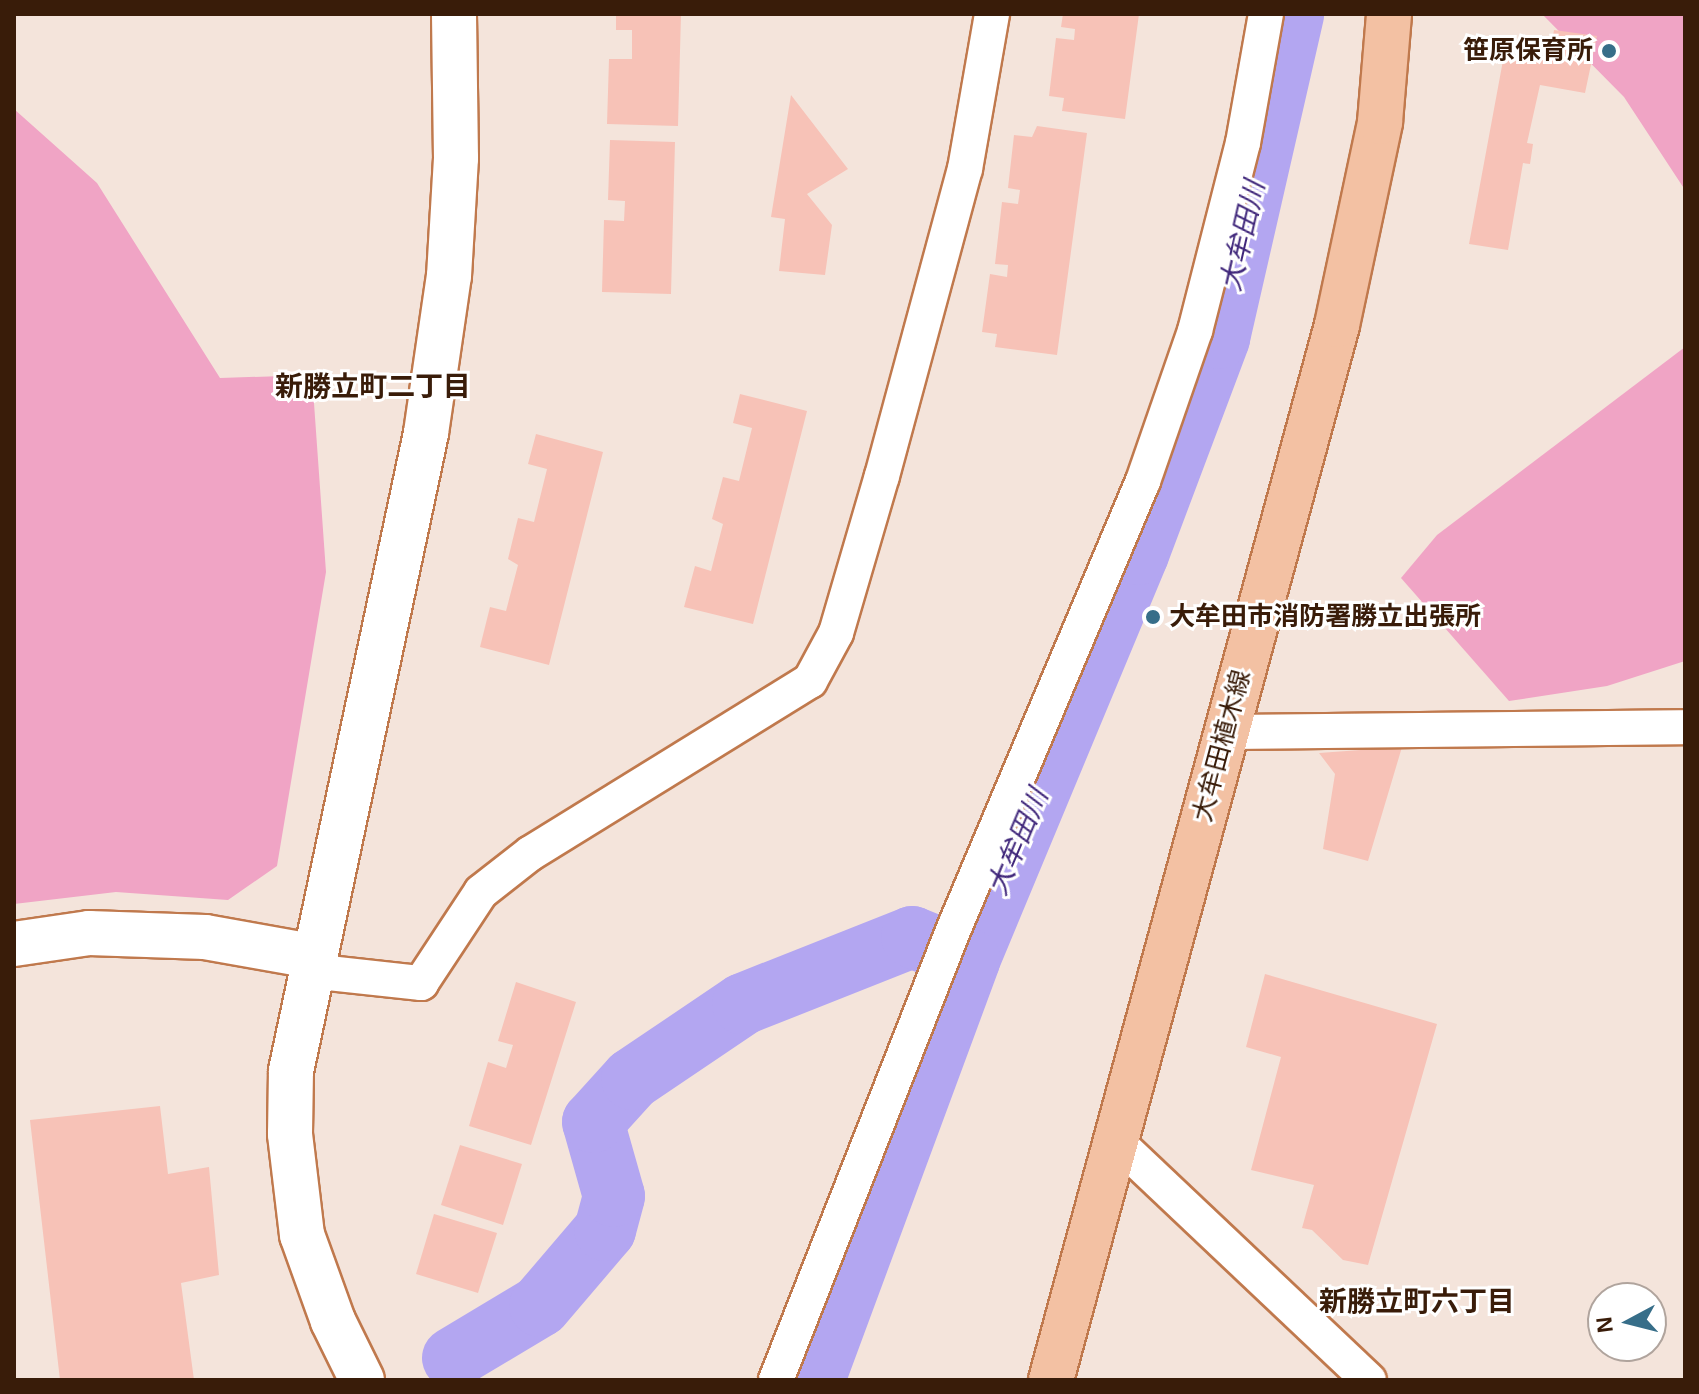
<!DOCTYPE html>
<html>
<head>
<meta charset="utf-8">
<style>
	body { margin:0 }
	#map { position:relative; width:1699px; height:1394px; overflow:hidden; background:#f4e4db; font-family:Arial,"Noto Sans JP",sans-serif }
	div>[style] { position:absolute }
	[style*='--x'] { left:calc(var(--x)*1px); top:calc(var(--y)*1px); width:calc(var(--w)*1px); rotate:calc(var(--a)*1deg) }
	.green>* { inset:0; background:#f0a4c5 }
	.river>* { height:62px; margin:-31px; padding:0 31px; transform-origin:31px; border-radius:31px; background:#b3a6f1 }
	.building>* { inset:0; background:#f7c2b7 }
	.roads { filter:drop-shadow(2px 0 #c0794d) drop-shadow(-2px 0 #c0794d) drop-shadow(0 2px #c0794d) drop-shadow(0 -2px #c0794d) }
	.street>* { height:34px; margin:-17px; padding:0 17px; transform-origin:17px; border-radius:17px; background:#fff }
	.secondary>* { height:44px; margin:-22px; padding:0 22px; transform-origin:22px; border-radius:22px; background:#fff }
	.primary>* { height:44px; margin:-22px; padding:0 22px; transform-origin:22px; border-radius:22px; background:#f3c1a3 }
	.dots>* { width:22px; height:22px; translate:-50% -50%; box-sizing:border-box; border:4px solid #fff; border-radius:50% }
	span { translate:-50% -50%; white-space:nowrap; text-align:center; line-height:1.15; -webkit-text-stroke:6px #fff; paint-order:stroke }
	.poi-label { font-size:26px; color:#391c09; font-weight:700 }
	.right { translate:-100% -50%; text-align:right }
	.left { translate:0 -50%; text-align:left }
	.street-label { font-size:26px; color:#391c09 }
	.water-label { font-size:28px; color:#40277b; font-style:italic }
	.neighbourhood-label { font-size:28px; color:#391c09; font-weight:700 }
	.frame { position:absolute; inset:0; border:16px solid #391c09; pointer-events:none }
	.north { position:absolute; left:1587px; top:1282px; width:80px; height:80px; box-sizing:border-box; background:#fff; border:2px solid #b0a49d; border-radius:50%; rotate:263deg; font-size:22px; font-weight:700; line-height:32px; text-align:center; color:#391c09 }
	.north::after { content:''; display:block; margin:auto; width:28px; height:36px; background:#376e89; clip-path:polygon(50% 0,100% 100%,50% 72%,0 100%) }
</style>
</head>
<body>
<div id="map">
	<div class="green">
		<div style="clip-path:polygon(1542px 14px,1685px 14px,1685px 190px,1624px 97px)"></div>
		<div style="clip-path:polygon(14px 109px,97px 183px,220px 378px,312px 375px,326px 572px,277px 866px,228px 900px,116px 892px,14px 904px)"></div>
		<div style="clip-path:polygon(1685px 347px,1685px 661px,1607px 686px,1509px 701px,1401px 578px,1437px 535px)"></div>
	</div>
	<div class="river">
		<div style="--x:453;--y:1358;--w:101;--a:-30.9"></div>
		<div style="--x:540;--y:1306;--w:100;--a:-49.5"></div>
		<div style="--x:605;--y:1230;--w:35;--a:-75"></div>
		<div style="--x:614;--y:1196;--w:77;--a:-105.8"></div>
		<div style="--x:593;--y:1122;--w:58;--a:-47.8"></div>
		<div style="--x:632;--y:1079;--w:134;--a:-34"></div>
		<div style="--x:743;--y:1004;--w:182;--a:-21.6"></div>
		<div style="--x:912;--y:937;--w:61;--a:22"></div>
		<div style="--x:969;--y:960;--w:440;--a:-67.4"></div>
		<div style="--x:1138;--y:554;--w:231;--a:-69.4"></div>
		<div style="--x:1219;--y:338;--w:332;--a:-77.1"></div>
		<div style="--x:814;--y:1380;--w:448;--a:-69.7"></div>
	</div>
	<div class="building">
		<div style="clip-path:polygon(616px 14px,681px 14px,678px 126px,607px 124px,609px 59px,632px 59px,632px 30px,616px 30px)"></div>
		<div style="clip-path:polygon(1063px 14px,1139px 14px,1125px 119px,1062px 111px,1064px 98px,1049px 96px,1056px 38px,1074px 40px,1075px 29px,1061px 27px)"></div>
		<div style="clip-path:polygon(1554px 30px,1597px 36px,1585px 93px,1540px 85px,1527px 143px,1533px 144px,1530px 164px,1523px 163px,1508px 250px,1469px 244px,1504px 55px,1527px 59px,1528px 50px,1550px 53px)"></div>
		<div style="clip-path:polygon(791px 95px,848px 169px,807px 194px,832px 225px,825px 275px,779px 271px,785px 219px,771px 217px)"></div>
		<div style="clip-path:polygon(1037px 126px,1087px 133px,1057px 355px,995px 347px,997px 334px,982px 332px,990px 274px,1007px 277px,1008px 265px,995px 264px,1002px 202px,1018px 204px,1020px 190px,1008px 188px,1014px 135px,1032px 137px)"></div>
		<div style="clip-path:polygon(610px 140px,675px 142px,671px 294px,602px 292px,604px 220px,624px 221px,625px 201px,608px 200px)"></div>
		<div style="clip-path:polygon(740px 394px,807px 411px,753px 624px,684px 607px,695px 566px,711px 571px,723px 524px,712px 519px,723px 477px,739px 481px,752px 428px,733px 423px)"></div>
		<div style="clip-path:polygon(536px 434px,603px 452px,549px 665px,480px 647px,490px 607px,506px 611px,518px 565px,508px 559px,518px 518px,534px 522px,547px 469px,528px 464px)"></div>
		<div style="clip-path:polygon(1402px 747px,1368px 861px,1323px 849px,1335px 774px,1319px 753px)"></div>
		<div style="clip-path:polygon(1265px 974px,1437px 1024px,1368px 1265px,1343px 1260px,1312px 1230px,1302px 1228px,1314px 1185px,1251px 1170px,1281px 1057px,1246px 1047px)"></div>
		<div style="clip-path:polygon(516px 982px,576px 1002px,531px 1145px,469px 1126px,488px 1062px,506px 1068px,513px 1045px,498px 1041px)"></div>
		<div style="clip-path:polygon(160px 1106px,168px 1174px,209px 1167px,219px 1275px,181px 1283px,194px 1380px,60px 1380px,30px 1120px)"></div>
		<div style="clip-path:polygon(460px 1145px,522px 1164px,503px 1225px,441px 1205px)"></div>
		<div style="clip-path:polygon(434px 1214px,497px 1233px,478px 1293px,416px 1274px)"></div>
	</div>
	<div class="roads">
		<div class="street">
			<div style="--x:1225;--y:732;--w:460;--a:-0.6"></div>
			<div style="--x:310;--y:971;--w:112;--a:6.2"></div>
			<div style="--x:421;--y:983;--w:109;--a:-56.6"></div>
			<div style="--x:481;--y:892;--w:63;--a:-38"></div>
			<div style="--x:531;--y:853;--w:328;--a:-31.7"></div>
			<div style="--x:810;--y:681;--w:55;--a:-61.6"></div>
			<div style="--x:836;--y:633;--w:164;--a:-73.7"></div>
			<div style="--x:882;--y:476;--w:318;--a:-74.9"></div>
			<div style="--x:965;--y:169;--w:157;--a:-80.1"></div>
			<div style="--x:1116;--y:1141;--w:348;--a:43.4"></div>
			<div style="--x:776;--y:1380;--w:488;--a:-68.5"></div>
			<div style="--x:955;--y:926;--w:483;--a:-67.1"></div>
			<div style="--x:1143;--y:481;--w:159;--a:-70.9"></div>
			<div style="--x:1195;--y:331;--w:194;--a:-75.7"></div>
			<div style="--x:1243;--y:143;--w:131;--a:-79.9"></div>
		</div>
		<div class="secondary">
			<div style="--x:14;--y:944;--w:76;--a:-8.3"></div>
			<div style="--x:89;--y:933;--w:116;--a:2"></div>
			<div style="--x:205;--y:937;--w:109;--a:10.1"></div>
			<div style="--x:362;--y:1380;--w:66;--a:-116.2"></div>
			<div style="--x:333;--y:1321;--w:91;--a:-109.8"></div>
			<div style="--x:302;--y:1235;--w:102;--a:-96.8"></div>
			<div style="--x:290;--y:1134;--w:63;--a:-89.1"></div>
			<div style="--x:291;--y:1071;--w:652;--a:-78.05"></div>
			<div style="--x:426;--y:433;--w:159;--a:-81.7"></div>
			<div style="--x:449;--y:276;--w:118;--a:-86.6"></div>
			<div style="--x:456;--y:158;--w:144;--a:-90.8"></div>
		</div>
		<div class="primary">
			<div style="--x:1051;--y:1380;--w:1093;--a:-74.83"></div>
			<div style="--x:1337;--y:325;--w:208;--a:-78"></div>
			<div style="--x:1380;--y:122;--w:108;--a:-85.2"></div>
		</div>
	</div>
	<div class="dots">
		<div style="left:1609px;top:51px;background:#376e89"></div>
		<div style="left:1153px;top:617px;background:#376e89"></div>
	</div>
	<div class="poi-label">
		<span class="right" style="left:1593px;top:51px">笹原保育所</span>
		<span class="left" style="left:1169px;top:617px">大牟田市消防署勝立出張所</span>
	</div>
	<div class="street-label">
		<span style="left:1222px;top:746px;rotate:-75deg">大牟田植木線</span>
	</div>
	<div class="water-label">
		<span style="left:1243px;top:236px;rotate:-77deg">大牟田川</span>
		<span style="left:1018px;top:842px;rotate:-67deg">大牟田川</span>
	</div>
	<div class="neighbourhood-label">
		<span style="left:373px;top:387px">新勝立町二丁目</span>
		<span style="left:1417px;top:1302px">新勝立町六丁目</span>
	</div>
	<div class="frame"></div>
	<div class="north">N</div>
</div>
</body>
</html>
